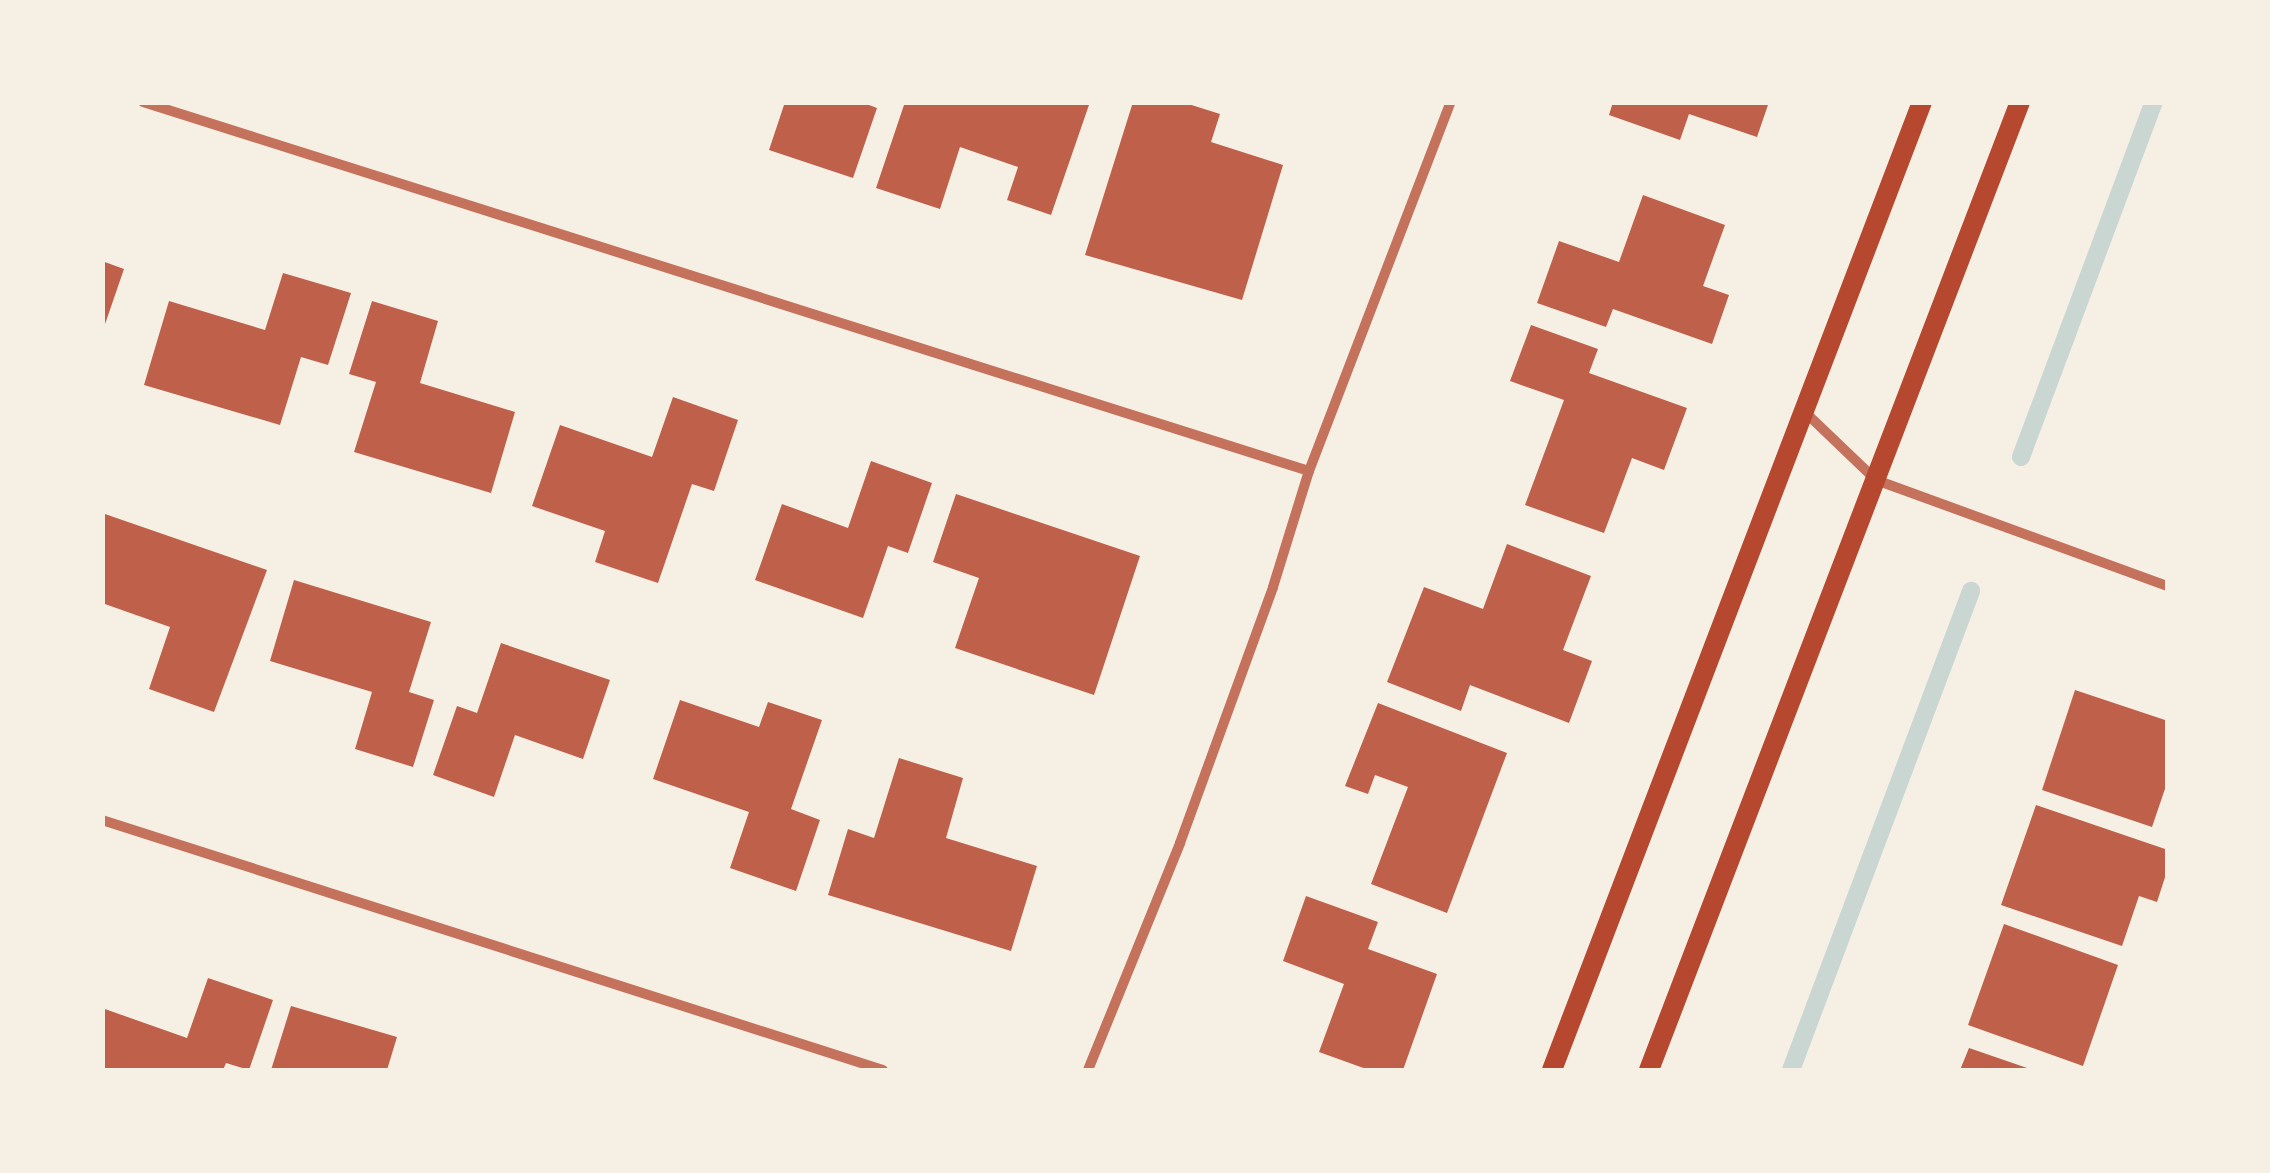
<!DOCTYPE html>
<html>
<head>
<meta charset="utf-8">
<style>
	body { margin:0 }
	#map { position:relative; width:2270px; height:1173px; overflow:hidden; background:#f6efe4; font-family:"Golos Text",sans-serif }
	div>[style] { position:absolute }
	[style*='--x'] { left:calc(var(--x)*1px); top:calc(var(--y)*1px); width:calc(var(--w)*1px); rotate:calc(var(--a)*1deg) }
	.stream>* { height:18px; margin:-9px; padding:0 9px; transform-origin:9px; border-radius:9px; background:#c9d6d2 }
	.building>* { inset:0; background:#bf614a }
	.minor>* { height:10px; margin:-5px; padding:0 5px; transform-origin:5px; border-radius:5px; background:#c5725c }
	.secondary>* { height:20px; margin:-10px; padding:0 10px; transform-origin:10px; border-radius:10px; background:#b5482f }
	span { translate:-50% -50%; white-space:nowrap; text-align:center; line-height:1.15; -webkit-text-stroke:9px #f6efe4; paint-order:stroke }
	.frame { position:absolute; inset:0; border:105px solid #f6efe4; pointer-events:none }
</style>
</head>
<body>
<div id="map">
	<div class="stream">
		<div style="--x:2021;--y:457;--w:379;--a:-69.5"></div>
		<div style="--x:1791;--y:1070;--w:512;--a:-69.4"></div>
	</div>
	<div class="building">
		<div style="clip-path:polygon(785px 102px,861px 102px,877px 108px,853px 178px,769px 150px)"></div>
		<div style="clip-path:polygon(905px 102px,1090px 102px,1051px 215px,1007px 200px,1018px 167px,960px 147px,940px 209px,876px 188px)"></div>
		<div style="clip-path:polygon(1133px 102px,1182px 102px,1220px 114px,1211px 142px,1283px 165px,1242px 300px,1085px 255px)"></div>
		<div style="clip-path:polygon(1613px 102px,1769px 102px,1757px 137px,1689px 114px,1680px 140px,1609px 115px)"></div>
		<div style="clip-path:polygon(1643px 195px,1725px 225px,1703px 286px,1729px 295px,1712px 344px,1613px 309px,1606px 327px,1537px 303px,1559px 241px,1619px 262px)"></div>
		<div style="clip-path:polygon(102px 261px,124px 269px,103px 330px,102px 330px)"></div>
		<div style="clip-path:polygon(283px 273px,351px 293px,328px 365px,301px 357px,280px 425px,144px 385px,169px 301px,265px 330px)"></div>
		<div style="clip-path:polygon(372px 301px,438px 321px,420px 383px,515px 412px,491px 493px,354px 452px,376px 382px,349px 374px)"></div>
		<div style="clip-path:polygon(1531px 325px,1598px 349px,1589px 373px,1687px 408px,1664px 470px,1632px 458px,1604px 533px,1525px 505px,1564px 400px,1510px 381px)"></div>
		<div style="clip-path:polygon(673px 397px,738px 420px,714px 491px,692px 484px,658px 583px,595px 562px,605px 531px,532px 506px,560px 425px,652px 457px)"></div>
		<div style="clip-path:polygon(871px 461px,932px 483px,908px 553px,888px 546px,863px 618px,755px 580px,782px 504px,848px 528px)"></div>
		<div style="clip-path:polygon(956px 494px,1140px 556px,1094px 695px,955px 648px,979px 578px,933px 562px)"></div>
		<div style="clip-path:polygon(102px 513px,267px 570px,214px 712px,149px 689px,170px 627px,102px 603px)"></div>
		<div style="clip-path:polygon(1507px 544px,1591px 576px,1563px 650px,1592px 661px,1569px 723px,1470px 685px,1461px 711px,1387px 682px,1424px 587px,1483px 609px)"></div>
		<div style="clip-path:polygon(294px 580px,431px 622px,409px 692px,434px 700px,413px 767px,355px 749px,372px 692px,270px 661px)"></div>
		<div style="clip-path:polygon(501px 643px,610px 680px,583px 759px,515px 735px,494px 797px,433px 775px,457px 706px,477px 713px)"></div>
		<div style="clip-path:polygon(2075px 690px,2168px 721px,2168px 780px,2152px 827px,2042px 790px)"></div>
		<div style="clip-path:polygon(680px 700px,759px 727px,768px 702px,822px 720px,791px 809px,820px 820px,796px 891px,730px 868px,749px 812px,653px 779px)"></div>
		<div style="clip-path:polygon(1378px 703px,1507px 753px,1447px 913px,1371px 884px,1408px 787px,1375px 775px,1368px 794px,1345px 786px)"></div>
		<div style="clip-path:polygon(899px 758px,963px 778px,946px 838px,1037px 866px,1011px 951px,828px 895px,848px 829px,874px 838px)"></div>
		<div style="clip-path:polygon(2036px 805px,2168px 850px,2168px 868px,2157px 902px,2139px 896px,2122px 946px,2001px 905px)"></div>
		<div style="clip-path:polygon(1306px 896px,1378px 922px,1368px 949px,1437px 974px,1403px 1070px,1369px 1070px,1319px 1052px,1344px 984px,1283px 961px)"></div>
		<div style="clip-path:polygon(2004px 924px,2118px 965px,2083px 1066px,1968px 1025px)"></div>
		<div style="clip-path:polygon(208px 978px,273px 1000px,249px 1070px,226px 1063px,223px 1070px,102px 1070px,102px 1008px,187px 1038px)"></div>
		<div style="clip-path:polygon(291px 1006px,397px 1037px,387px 1070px,271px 1070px)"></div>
		<div style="clip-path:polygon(1969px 1048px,2033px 1070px,1960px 1070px)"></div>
	</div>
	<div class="minor">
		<div style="--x:143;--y:102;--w:1223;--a:17.56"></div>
		<div style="--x:1806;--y:413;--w:97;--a:43.7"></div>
		<div style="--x:1876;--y:480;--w:311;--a:20"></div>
		<div style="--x:102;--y:820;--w:820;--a:17.75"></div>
		<div style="--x:1088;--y:1070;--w:245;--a:-67.9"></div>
		<div style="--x:1180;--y:843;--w:272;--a:-70"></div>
		<div style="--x:1273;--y:587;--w:121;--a:-72.8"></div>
		<div style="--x:1309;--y:471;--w:395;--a:-69"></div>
	</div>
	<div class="secondary">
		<div style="--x:1552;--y:1070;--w:1036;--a:-69.08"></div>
		<div style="--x:1649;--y:1070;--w:1037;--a:-69.03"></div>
	</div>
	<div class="frame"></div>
</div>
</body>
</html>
